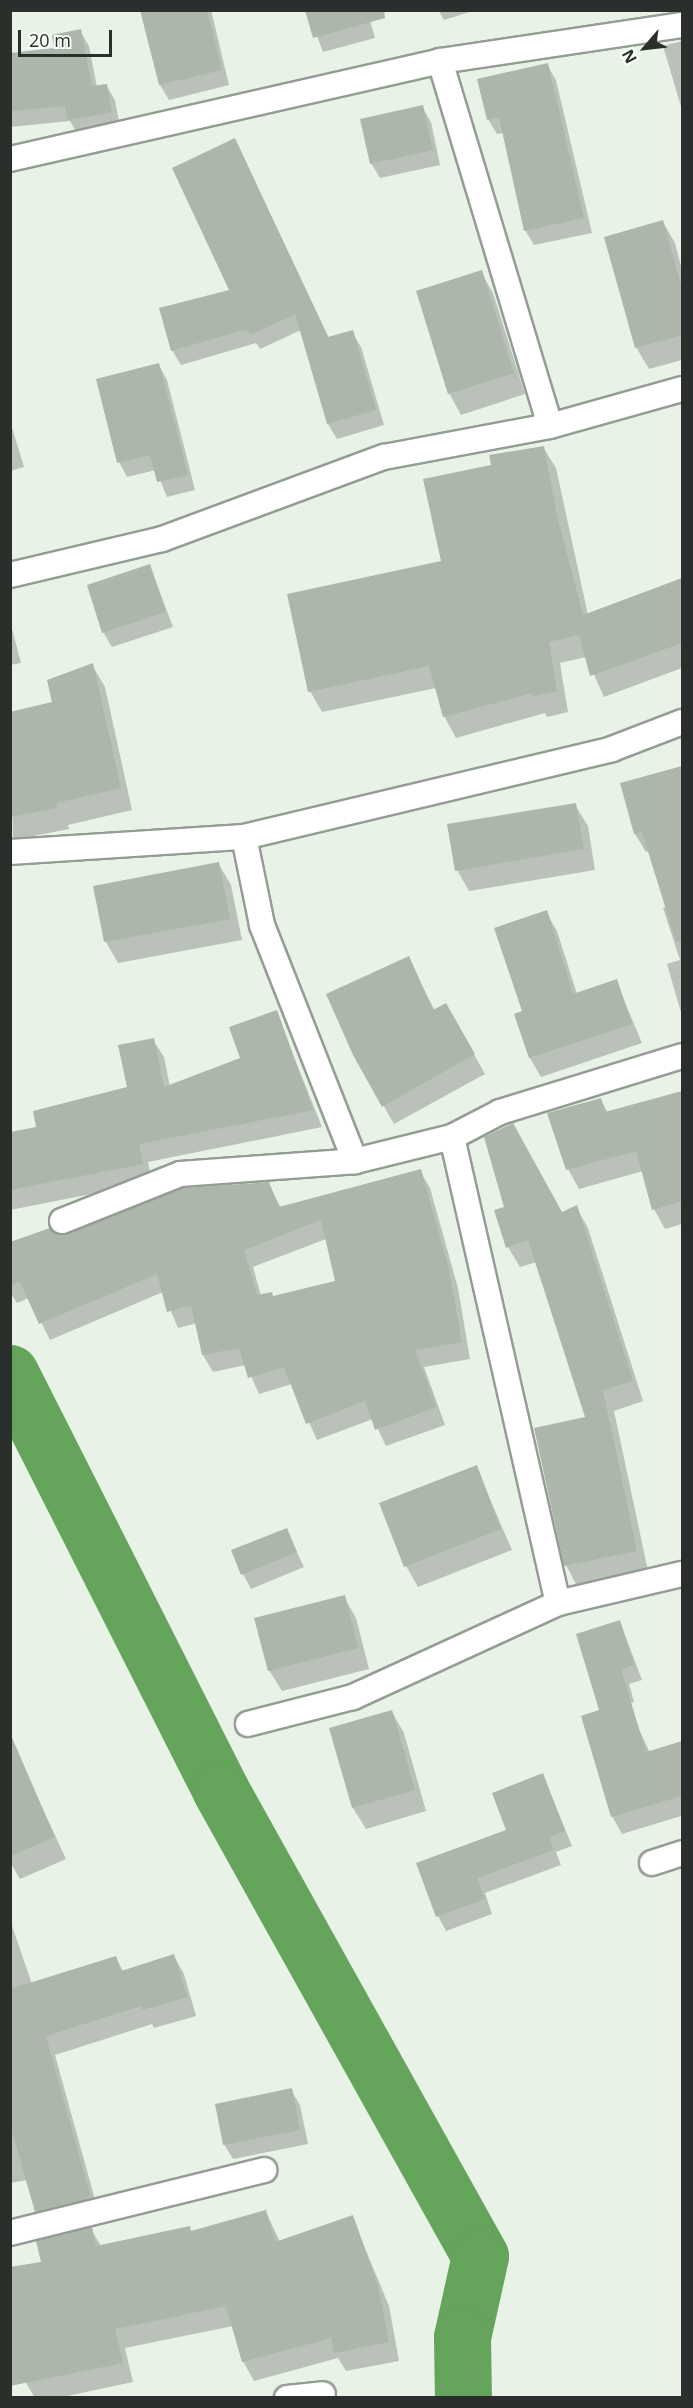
<!DOCTYPE html>
<html>
<head>
<meta charset="utf-8">
<style>
	body { margin:0 }
	#map { position:relative; width:693px; height:2408px; overflow:hidden; background:#e8f2e7; font-family:"Open Sans",sans-serif }
	div>[style] { position:absolute }
	[style*='--x'] { left:calc(var(--x)*1px); top:calc(var(--y)*1px); width:calc(var(--w)*1px); rotate:calc(var(--a)*1deg) }
	.shadow>* { inset:0; background:#0003 }
	.river>* { height:57px; margin:-28.5px; padding:0 28.5px; transform-origin:28.5px; border-radius:28.5px; background:#64a45b }
	.building>* { inset:0; background:#adb6ab }
	.roads { filter:drop-shadow(2px 0 #949d93) drop-shadow(-2px 0 #949d93) drop-shadow(0 2px #949d93) drop-shadow(0 -2px #949d93) }
	.street>* { height:24px; margin:-12px; padding:0 12px; transform-origin:12px; border-radius:12px; background:#fff }
	span { translate:-50% -50%; white-space:nowrap; text-align:center; line-height:1.15; -webkit-text-stroke:5px #f7fff6; paint-order:stroke }
	.frame { position:absolute; inset:0; border:12px solid #2b2f2b; pointer-events:none }
	.north { position:absolute; left:615px; top:18px; width:60px; height:60px; -webkit-text-stroke:4px #f7fff6; paint-order:stroke; rotate:242deg; font-size:16px; font-weight:700; line-height:24px; text-align:center; color:#2b2f2b }
	.north::after { content:''; display:block; margin:auto; width:21px; height:27px; background:#2b2f2b; clip-path:polygon(50% 0,100% 100%,50% 72%,0 100%) }
	.scale { position:absolute; left:18px; top:30px; width:94px; height:27px; box-sizing:border-box; border:3px solid #2b2f2b; border-top:0; padding-left:8px; font-size:18px; line-height:21px; white-space:nowrap; color:#2b2f2b; -webkit-text-stroke:4px #f7fff6; paint-order:stroke }
</style>
</head>
<body>
<div id="map">
	<div class="shadow">
		<div style="clip-path:polygon(142px 10px,211px 10px,229px 85px,169px 100px,160px 85px)"></div>
		<div style="clip-path:polygon(307px 10px,367px 10px,375px 38px,323px 52px)"></div>
		<div style="clip-path:polygon(438px 10px,476px 10px,444px 20px)"></div>
		<div style="clip-path:polygon(80px 31px,89px 46px,97px 87px,106px 85px,115px 100px,120px 127px,78px 135px,70px 121px,10px 127px,10px 55px,56px 50px)"></div>
		<div style="clip-path:polygon(682px 41px,682px 110px,663px 46px)"></div>
		<div style="clip-path:polygon(547px 65px,556px 80px,592px 233px,534px 245px,525px 230px,504px 133px,497px 134px,488px 119px)"></div>
		<div style="clip-path:polygon(422px 107px,431px 122px,440px 165px,380px 178px,371px 163px)"></div>
		<div style="clip-path:polygon(235px 140px,329px 338px,352px 332px,361px 347px,384px 425px,337px 439px,328px 424px,301px 330px,260px 349px,256px 343px,181px 365px,172px 350px,231px 290px)"></div>
		<div style="clip-path:polygon(663px 222px,675px 243px,682px 270px,682px 360px,649px 369px,636px 347px)"></div>
		<div style="clip-path:polygon(481px 272px,493px 293px,525px 394px,461px 415px,449px 393px)"></div>
		<div style="clip-path:polygon(159px 365px,167px 380px,195px 490px,167px 497px,156px 470px,127px 477px,119px 462px)"></div>
		<div style="clip-path:polygon(10px 421px,24px 467px,10px 471px)"></div>
		<div style="clip-path:polygon(543px 447px,556px 468px,588px 615px,682px 580px,682px 668px,604px 697px,586px 657px,560px 663px,568px 712px,547px 717px,545px 713px,456px 738px,444px 716px,436px 688px,322px 712px,310px 691px,443px 562px,493px 466px)"></div>
		<div style="clip-path:polygon(150px 566px,173px 627px,112px 647px,103px 632px)"></div>
		<div style="clip-path:polygon(10px 621px,21px 663px,10px 665px)"></div>
		<div style="clip-path:polygon(92px 665px,105px 687px,132px 810px,68px 825px,69px 829px,13px 840px,10px 714px,53px 703px)"></div>
		<div style="clip-path:polygon(682px 767px,682px 1016px,667px 964px,680px 960px,663px 908px,667px 907px,650px 851px,646px 852px,635px 834px,621px 784px)"></div>
		<div style="clip-path:polygon(575px 805px,588px 826px,595px 870px,469px 891px,457px 870px)"></div>
		<div style="clip-path:polygon(218px 863px,231px 885px,242px 940px,118px 963px,106px 942px,95px 887px)"></div>
		<div style="clip-path:polygon(546px 912px,557px 931px,577px 994px,616px 981px,642px 1043px,541px 1077px,530px 1058px,516px 1015px,524px 1012px)"></div>
		<div style="clip-path:polygon(408px 958px,435px 1011px,446px 1005px,485px 1074px,394px 1124px,354px 1054px)"></div>
		<div style="clip-path:polygon(276px 1012px,322px 1127px,148px 1162px,152px 1182px,10px 1210px,10px 1134px,38px 1129px,129px 1088px,153px 1040px,164px 1057px,170px 1087px,242px 1059px)"></div>
		<div style="clip-path:polygon(682px 1092px,682px 1224px,665px 1229px,654px 1209px,643px 1171px,579px 1189px,568px 1169px,601px 1100px,608px 1113px)"></div>
		<div style="clip-path:polygon(evenodd,420px 1171px,430px 1188px,458px 1288px,470px 1359px,424px 1367px,445px 1425px,386px 1446px,373px 1419px,317px 1440px,292px 1384px,259px 1394px,246px 1365px,213px 1372px,203px 1355px,197px 1323px,178px 1328px,163px 1292px,50px 1340px,29px 1298px,17px 1303px,10px 1292px,10px 1244px,59px 1236px,268px 1183px,281px 1208px,420px 1171px,326px 1239px,336px 1282px,273px 1297px,261px 1296px,253px 1267px,326px 1239px)"></div>
		<div style="clip-path:polygon(576px 1207px,588px 1228px,643px 1401px,614px 1411px,648px 1571px,577px 1586px,566px 1565px,587px 1419px,537px 1262px,520px 1267px,508px 1247px)"></div>
		<div style="clip-path:polygon(476px 1467px,512px 1550px,418px 1587px,406px 1566px)"></div>
		<div style="clip-path:polygon(286px 1529px,304px 1567px,251px 1589px,243px 1574px)"></div>
		<div style="clip-path:polygon(344px 1597px,356px 1618px,369px 1669px,282px 1691px,269px 1670px)"></div>
		<div style="clip-path:polygon(620px 1622px,642px 1680px,629px 1684px,634px 1702px,605px 1711px)"></div>
		<div style="clip-path:polygon(392px 1712px,404px 1733px,426px 1811px,366px 1829px,353px 1808px,331px 1729px)"></div>
		<div style="clip-path:polygon(637px 1725px,650px 1753px,682px 1743px,682px 1819px,681px 1816px,622px 1834px,612px 1816px)"></div>
		<div style="clip-path:polygon(20px 1760px,66px 1859px,20px 1879px,10px 1862px,10px 1764px)"></div>
		<div style="clip-path:polygon(543px 1775px,572px 1846px,556px 1852px,561px 1865px,485px 1893px,492px 1914px,446px 1931px,438px 1916px,508px 1830px)"></div>
		<div style="clip-path:polygon(10px 1920px,32px 1984px,116px 1958px,123px 1971px,174px 1956px,184px 1974px,196px 2016px,154px 2028px,152px 2024px,55px 2055px,99px 2214px,47px 2230px,36px 2212px,27px 2180px,10px 2183px)"></div>
		<div style="clip-path:polygon(291px 2090px,300px 2105px,308px 2144px,233px 2159px,224px 2144px)"></div>
		<div style="clip-path:polygon(266px 2212px,280px 2242px,352px 2217px,389px 2306px,399px 2361px,346px 2371px,338px 2358px,254px 2381px,243px 2361px,233px 2326px,125px 2348px,133px 2382px,58px 2398px,35px 2398px,26px 2383px,43px 2264px,91px 2229px,101px 2246px,189px 2228px,192px 2232px)"></div>
	</div>
	<div class="river">
		<div style="--x:10;--y:1373;--w:468;--a:63.2"></div>
		<div style="--x:221;--y:1791;--w:532;--a:60.88"></div>
		<div style="--x:480;--y:2256;--w:83;--a:102.5"></div>
		<div style="--x:462;--y:2337;--w:61;--a:89.1"></div>
	</div>
	<div class="building">
		<div style="clip-path:polygon(140px 10px,207px 10px,222px 70px,159px 85px)"></div>
		<div style="clip-path:polygon(305px 10px,384px 10px,385px 18px,313px 38px)"></div>
		<div style="clip-path:polygon(81px 29px,92px 86px,107px 84px,112px 112px,68px 120px,65px 106px,10px 111px,10px 53px,54px 48px,52px 35px)"></div>
		<div style="clip-path:polygon(548px 63px,584px 218px,524px 231px,499px 117px,487px 120px,477px 79px)"></div>
		<div style="clip-path:polygon(423px 105px,433px 150px,370px 164px,360px 119px)"></div>
		<div style="clip-path:polygon(235px 138px,328px 337px,353px 330px,376px 410px,327px 424px,295px 314px,250px 335px,247px 329px,171px 351px,159px 308px,229px 290px,172px 168px)"></div>
		<div style="clip-path:polygon(663px 220px,682px 289px,682px 335px,635px 348px,604px 237px)"></div>
		<div style="clip-path:polygon(482px 270px,514px 373px,448px 394px,416px 291px)"></div>
		<div style="clip-path:polygon(159px 363px,188px 475px,157px 482px,150px 455px,117px 463px,96px 379px)"></div>
		<div style="clip-path:polygon(544px 446px,557px 516px,583px 615px,682px 578px,682px 643px,590px 676px,579px 635px,549px 642px,557px 691px,533px 696px,532px 693px,443px 717px,429px 666px,308px 692px,287px 594px,441px 561px,423px 479px,491px 465px,489px 455px)"></div>
		<div style="clip-path:polygon(150px 564px,166px 612px,102px 633px,87px 585px)"></div>
		<div style="clip-path:polygon(93px 663px,121px 788px,56px 803px,57px 808px,10px 817px,10px 712px,52px 702px,47px 680px)"></div>
		<div style="clip-path:polygon(682px 766px,682px 941px,676px 942px,642px 832px,634px 834px,620px 783px)"></div>
		<div style="clip-path:polygon(576px 803px,584px 849px,455px 871px,447px 824px)"></div>
		<div style="clip-path:polygon(219px 862px,230px 919px,104px 942px,93px 886px)"></div>
		<div style="clip-path:polygon(547px 910px,573px 994px,617px 979px,632px 1024px,529px 1058px,514px 1014px,522px 1011px,494px 928px)"></div>
		<div style="clip-path:polygon(409px 956px,433px 1010px,446px 1003px,475px 1054px,382px 1107px,353px 1055px,326px 994px)"></div>
		<div style="clip-path:polygon(277px 1010px,313px 1110px,139px 1144px,143px 1164px,10px 1190px,10px 1132px,36px 1127px,33px 1111px,127px 1087px,118px 1045px,154px 1038px,164px 1087px,240px 1058px,229px 1027px)"></div>
		<div style="clip-path:polygon(682px 1091px,682px 1201px,652px 1210px,636px 1151px,566px 1170px,547px 1113px,601px 1098px,605px 1112px)"></div>
		<div style="clip-path:polygon(513px 1123px,562px 1212px,577px 1205px,633px 1381px,603px 1390px,637px 1551px,564px 1566px,534px 1428px,585px 1417px,528px 1240px,506px 1248px,494px 1210px,504px 1207px,484px 1137px)"></div>
		<div style="clip-path:polygon(evenodd,421px 1169px,449px 1270px,462px 1342px,415px 1350px,436px 1407px,375px 1430px,365px 1401px,306px 1424px,284px 1367px,248px 1378px,239px 1348px,202px 1355px,191px 1305px,167px 1312px,157px 1274px,39px 1324px,20px 1282px,10px 1285px,10px 1242px,50px 1228px,59px 1235px,67px 1234px,183px 1188px,269px 1182px,279px 1207px,421px 1169px,321px 1220px,335px 1281px,273px 1296px,272px 1292px,257px 1295px,244px 1250px,321px 1220px)"></div>
		<div style="clip-path:polygon(477px 1465px,501px 1529px,404px 1567px,379px 1503px)"></div>
		<div style="clip-path:polygon(287px 1528px,297px 1552px,241px 1575px,231px 1550px)"></div>
		<div style="clip-path:polygon(345px 1595px,358px 1648px,268px 1671px,254px 1618px)"></div>
		<div style="clip-path:polygon(620px 1620px,634px 1665px,621px 1669px,646px 1752px,682px 1741px,682px 1796px,611px 1817px,581px 1716px,599px 1710px,576px 1634px)"></div>
		<div style="clip-path:polygon(392px 1710px,415px 1790px,352px 1808px,329px 1728px)"></div>
		<div style="clip-path:polygon(10px 1733px,55px 1837px,10px 1856px)"></div>
		<div style="clip-path:polygon(543px 1773px,565px 1831px,549px 1837px,554px 1850px,477px 1878px,485px 1899px,436px 1917px,416px 1863px,506px 1830px,492px 1793px)"></div>
		<div style="clip-path:polygon(174px 1954px,187px 1997px,142px 2010px,141px 2006px,46px 2036px,90px 2195px,85px 2200px,35px 2212px,10px 2124px,10px 1989px,116px 1956px,121px 1971px)"></div>
		<div style="clip-path:polygon(292px 2088px,300px 2130px,223px 2145px,215px 2104px)"></div>
		<div style="clip-path:polygon(266px 2210px,275px 2242px,353px 2215px,378px 2286px,389px 2342px,334px 2353px,331px 2338px,242px 2362px,226px 2306px,115px 2329px,123px 2363px,10px 2386px,10px 2267px,41px 2262px,36px 2241px,92px 2227px,96px 2246px,190px 2226px,191px 2231px)"></div>
	</div>
	<div class="roads">
		<div class="street">
			<div style="--x:440;--y:61;--w:381;--a:73.2"></div>
			<div style="--x:10;--y:159;--w:441;--a:-12.8"></div>
			<div style="--x:440;--y:61;--w:245;--a:-8.5"></div>
			<div style="--x:10;--y:575;--w:156;--a:-13.3"></div>
			<div style="--x:162;--y:539;--w:237;--a:-20.3"></div>
			<div style="--x:384;--y:457;--w:169;--a:-10.6"></div>
			<div style="--x:550;--y:426;--w:137;--a:-15.7"></div>
			<div style="--x:244;--y:837;--w:90;--a:78.4"></div>
			<div style="--x:262;--y:925;--w:254;--a:68.5"></div>
			<div style="--x:10;--y:852;--w:234;--a:-3.7"></div>
			<div style="--x:244;--y:837;--w:378;--a:-13.4"></div>
			<div style="--x:612;--y:749;--w:75;--a:-21.1"></div>
			<div style="--x:452;--y:1137;--w:478;--a:77.2"></div>
			<div style="--x:62;--y:1221;--w:127;--a:-21.7"></div>
			<div style="--x:180;--y:1174;--w:175;--a:-4.2"></div>
			<div style="--x:355;--y:1161;--w:100;--a:-13.9"></div>
			<div style="--x:452;--y:1137;--w:54;--a:-27.5"></div>
			<div style="--x:500;--y:1112;--w:190;--a:-17.1"></div>
			<div style="--x:248;--y:1724;--w:108;--a:-14.4"></div>
			<div style="--x:353;--y:1697;--w:226;--a:-24.6"></div>
			<div style="--x:558;--y:1603;--w:127;--a:-13.2"></div>
			<div style="--x:652;--y:1863;--w:32;--a:-18"></div>
			<div style="--x:10;--y:2233;--w:262;--a:-13.9"></div>
			<div style="--x:287;--y:2398;--w:36;--a:-6"></div>
		</div>
	</div>
	<div class="frame"></div>
	<div class="north">N</div>
	<div class="scale">20 m</div>
</div>
</body>
</html>
